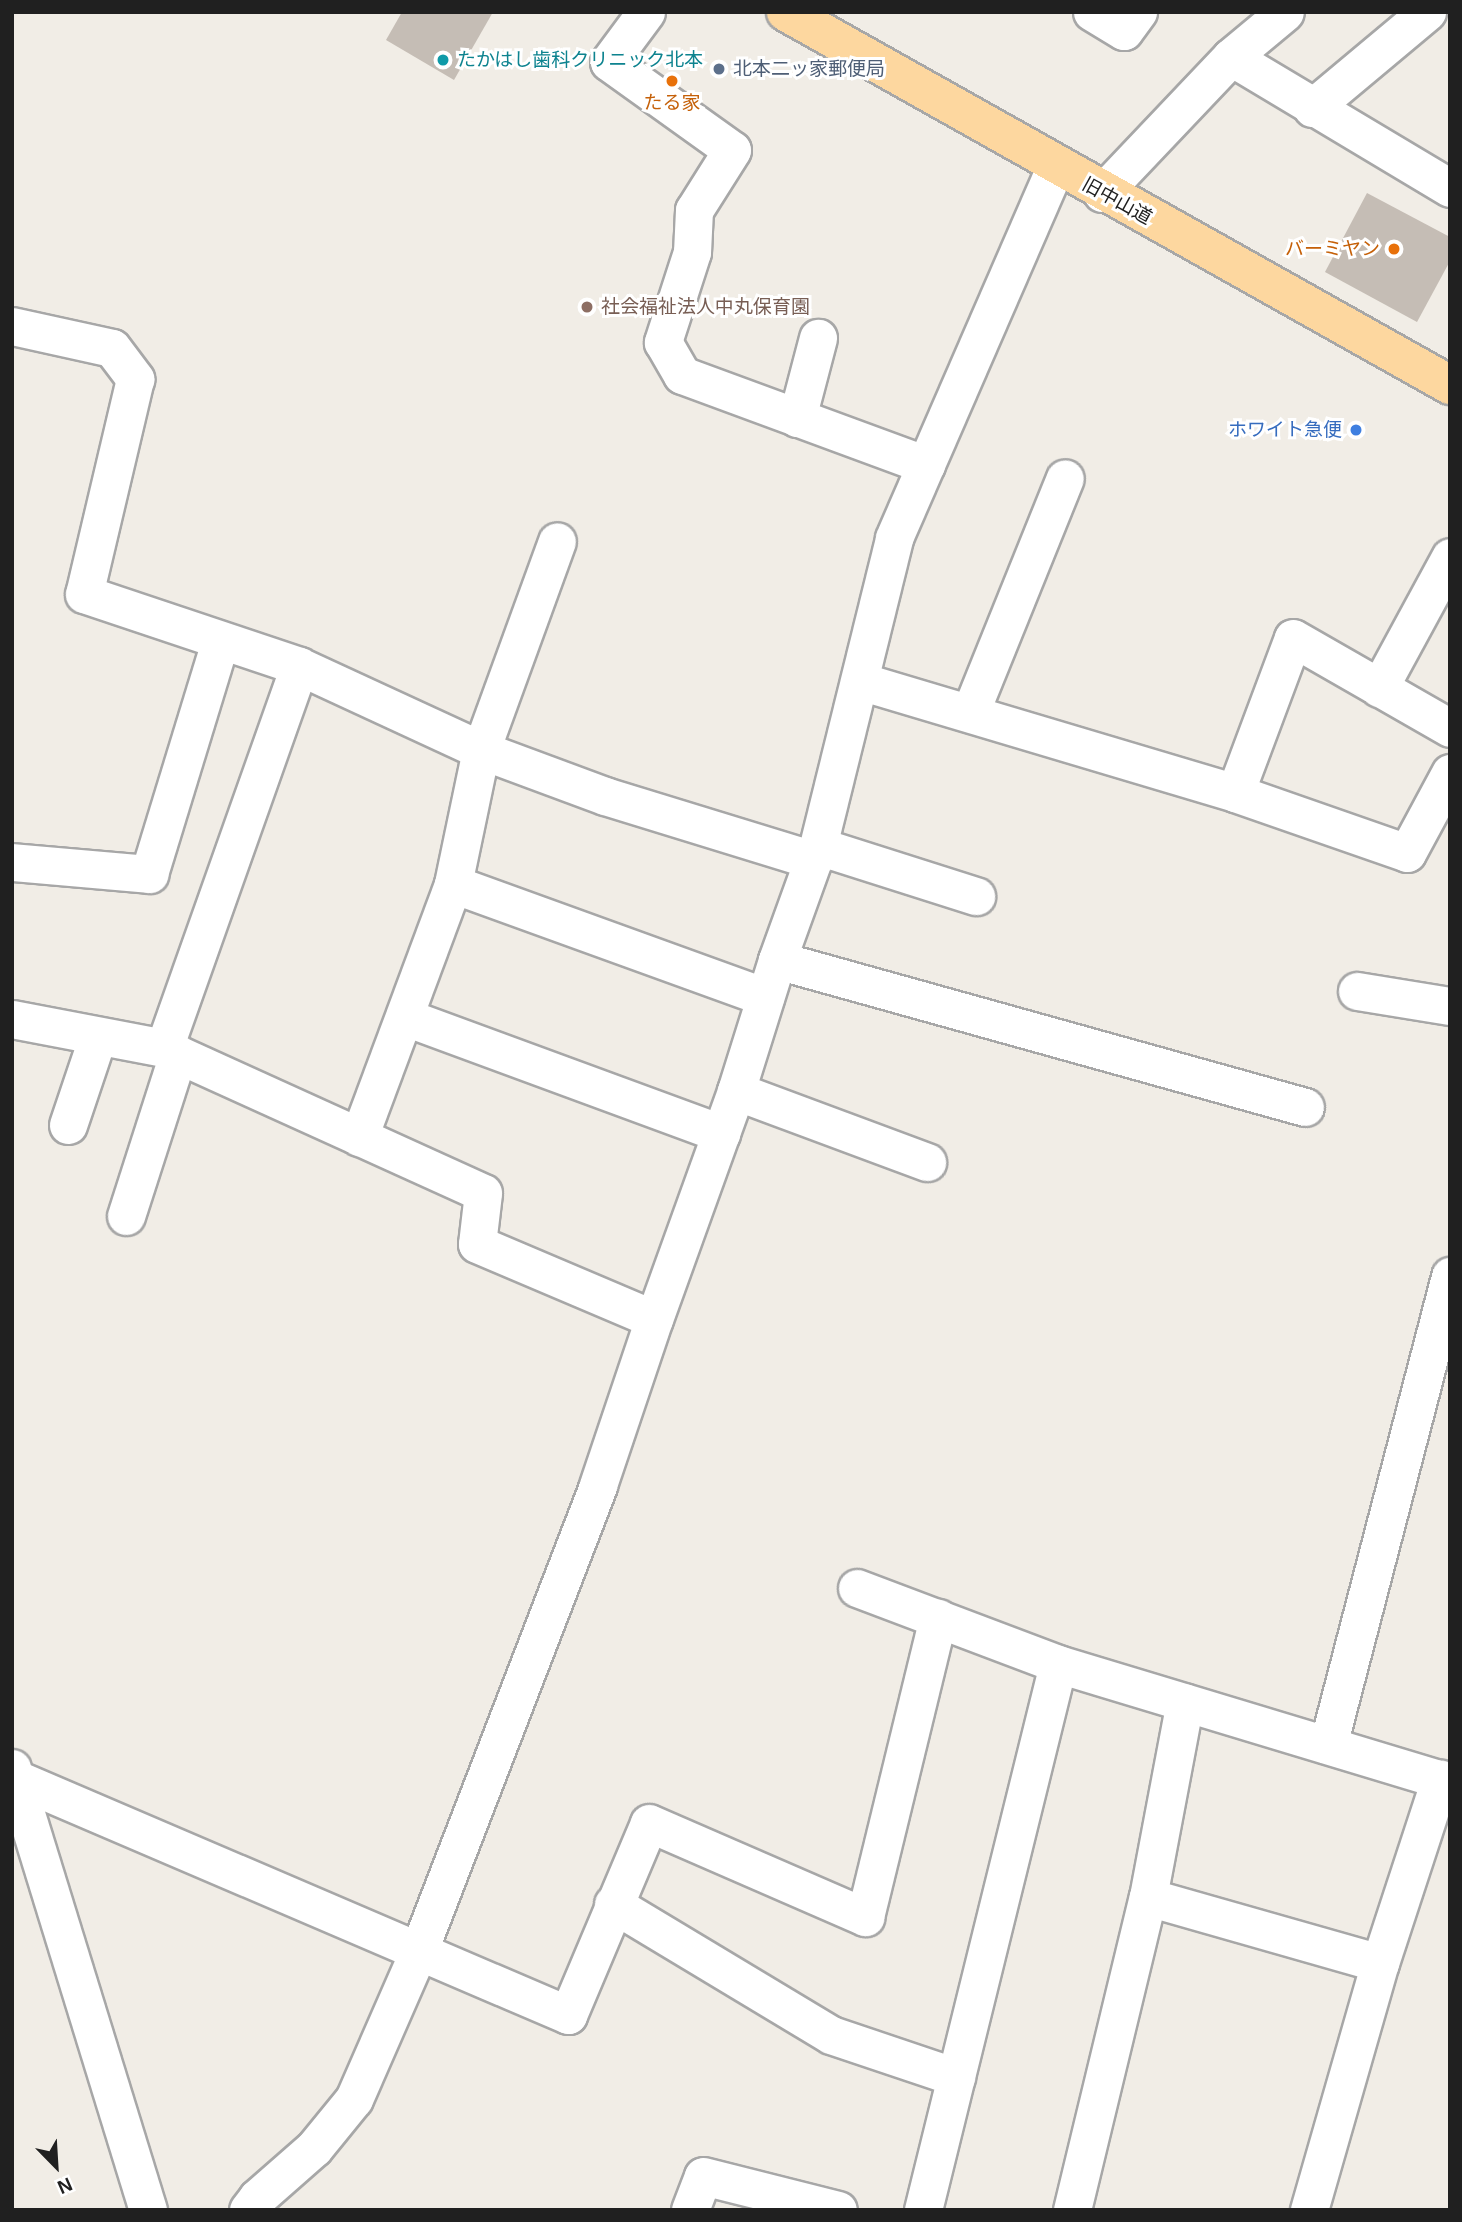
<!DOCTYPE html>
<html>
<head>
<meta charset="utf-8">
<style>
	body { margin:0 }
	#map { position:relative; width:1462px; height:2222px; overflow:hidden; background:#f1ede6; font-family:Helvetica,"Noto Sans JP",sans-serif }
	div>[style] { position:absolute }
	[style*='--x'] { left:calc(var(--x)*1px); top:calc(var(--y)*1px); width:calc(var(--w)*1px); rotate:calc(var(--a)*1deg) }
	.building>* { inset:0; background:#c5bdb5 }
	.roads { filter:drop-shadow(2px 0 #a7a7a7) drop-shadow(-2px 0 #a7a7a7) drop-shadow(0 2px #a7a7a7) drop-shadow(0 -2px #a7a7a7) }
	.minor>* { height:37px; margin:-18.5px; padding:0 18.5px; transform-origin:18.5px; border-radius:18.5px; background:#fff }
	.major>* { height:38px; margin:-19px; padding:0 19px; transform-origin:19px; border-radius:19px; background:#fdd79f }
	.dots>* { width:19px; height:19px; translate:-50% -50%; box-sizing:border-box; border:4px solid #fff; border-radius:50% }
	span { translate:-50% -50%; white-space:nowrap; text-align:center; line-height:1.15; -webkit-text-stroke:6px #fff; paint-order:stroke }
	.culture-label { font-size:19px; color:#0d838f }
	.left { translate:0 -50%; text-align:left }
	.service-label { font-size:19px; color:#4e5e75 }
	.food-label { font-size:19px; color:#c56008 }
	.right { translate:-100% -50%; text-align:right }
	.street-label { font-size:19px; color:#202020 }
	.education-label { font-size:19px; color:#785e54 }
	.shop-label { font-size:19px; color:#366cbe }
	.frame { position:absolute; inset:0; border:14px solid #202020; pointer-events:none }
	.north { position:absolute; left:21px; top:2131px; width:70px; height:70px; -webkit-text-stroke:5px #fff; paint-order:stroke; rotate:156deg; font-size:19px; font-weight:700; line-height:28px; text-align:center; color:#202020 }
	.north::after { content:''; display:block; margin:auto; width:24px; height:32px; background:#202020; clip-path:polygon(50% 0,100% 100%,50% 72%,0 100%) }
</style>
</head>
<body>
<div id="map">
	<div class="building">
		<div style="clip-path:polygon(402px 12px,493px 12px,454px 80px,386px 40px)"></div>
		<div style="clip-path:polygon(1367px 193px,1450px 237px,1450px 261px,1417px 322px,1325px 272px)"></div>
	</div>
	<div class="roads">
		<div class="minor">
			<div style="--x:646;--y:12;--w:62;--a:126.5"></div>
			<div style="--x:609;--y:62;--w:151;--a:35.6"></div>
			<div style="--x:732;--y:150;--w:71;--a:122.3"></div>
			<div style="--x:694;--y:210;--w:42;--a:92.7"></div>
			<div style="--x:692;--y:252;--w:95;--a:107.9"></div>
			<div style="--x:663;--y:342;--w:38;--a:60"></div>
			<div style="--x:682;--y:375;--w:260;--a:20.2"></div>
			<div style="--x:1092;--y:12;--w:37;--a:31"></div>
			<div style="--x:1124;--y:31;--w:24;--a:-54"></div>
			<div style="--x:1231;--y:57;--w:70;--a:-39.8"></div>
			<div style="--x:1312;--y:108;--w:150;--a:-39.9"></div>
			<div style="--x:1102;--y:193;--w:187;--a:-46.5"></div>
			<div style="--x:1231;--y:57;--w:255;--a:30.9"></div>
			<div style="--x:12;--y:326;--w:102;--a:12.4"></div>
			<div style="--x:112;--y:348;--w:39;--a:53"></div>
			<div style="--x:135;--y:379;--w:221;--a:103.3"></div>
			<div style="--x:84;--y:594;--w:227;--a:18.5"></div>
			<div style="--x:299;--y:666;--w:200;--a:24.8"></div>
			<div style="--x:481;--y:750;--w:132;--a:20.4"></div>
			<div style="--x:605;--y:796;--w:218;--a:17.1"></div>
			<div style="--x:797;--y:418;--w:83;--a:-75.3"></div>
			<div style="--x:860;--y:681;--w:391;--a:16.6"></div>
			<div style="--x:1235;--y:793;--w:182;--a:19.2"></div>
			<div style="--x:1407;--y:853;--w:91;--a:-61.7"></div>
			<div style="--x:1379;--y:688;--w:149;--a:-61.5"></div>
			<div style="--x:970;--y:713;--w:253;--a:-68"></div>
			<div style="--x:1235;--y:793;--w:165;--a:-69.5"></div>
			<div style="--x:1293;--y:638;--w:181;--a:29.8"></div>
			<div style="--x:818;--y:846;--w:166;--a:17.6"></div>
			<div style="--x:12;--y:862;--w:138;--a:5"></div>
			<div style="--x:149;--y:874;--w:243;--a:-73"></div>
			<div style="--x:453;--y:884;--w:332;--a:19.9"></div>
			<div style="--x:777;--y:960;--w:548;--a:15.56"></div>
			<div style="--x:1357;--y:991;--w:94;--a:9.2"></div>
			<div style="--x:405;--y:1017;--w:337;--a:20.2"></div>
			<div style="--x:12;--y:1019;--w:155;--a:10.8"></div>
			<div style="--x:164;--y:1048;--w:350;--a:24.4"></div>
			<div style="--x:483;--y:1193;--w:51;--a:96.7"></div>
			<div style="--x:477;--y:1244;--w:192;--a:23"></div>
			<div style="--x:164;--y:1048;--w:405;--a:-70.5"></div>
			<div style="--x:736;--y:1091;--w:204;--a:20.4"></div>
			<div style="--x:68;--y:1125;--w:94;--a:-71.4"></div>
			<div style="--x:359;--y:1137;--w:270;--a:-69.6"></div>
			<div style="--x:453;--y:884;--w:137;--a:-78.2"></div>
			<div style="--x:481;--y:750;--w:222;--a:-70"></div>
			<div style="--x:126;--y:1216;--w:170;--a:-72.2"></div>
			<div style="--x:857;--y:1588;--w:215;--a:20.7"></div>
			<div style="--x:1058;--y:1664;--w:409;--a:16.8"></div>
			<div style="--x:1328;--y:1745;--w:485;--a:-75.4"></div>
			<div style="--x:12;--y:1768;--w:462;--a:72.9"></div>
			<div style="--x:12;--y:1777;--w:605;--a:23.17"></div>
			<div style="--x:568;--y:2015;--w:208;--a:-67.1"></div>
			<div style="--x:649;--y:1823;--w:236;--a:23.5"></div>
			<div style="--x:865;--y:1917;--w:308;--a:-76.3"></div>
			<div style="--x:1148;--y:1897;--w:241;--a:15.9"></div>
			<div style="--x:613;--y:1904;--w:254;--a:31"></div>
			<div style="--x:831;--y:2035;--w:132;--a:18.6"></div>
			<div style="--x:248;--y:2210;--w:15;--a:-53"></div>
			<div style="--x:257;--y:2198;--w:76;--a:-41.3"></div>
			<div style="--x:314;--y:2148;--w:63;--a:-50.8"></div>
			<div style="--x:354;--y:2099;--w:163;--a:-66.4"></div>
			<div style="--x:419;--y:1950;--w:498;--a:-68.9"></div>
			<div style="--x:598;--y:1485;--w:175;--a:-71.4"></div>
			<div style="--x:654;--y:1319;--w:242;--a:-70.2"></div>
			<div style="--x:736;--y:1091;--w:137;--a:-72.6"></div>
			<div style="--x:777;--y:960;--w:121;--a:-70.2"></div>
			<div style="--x:818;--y:846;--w:317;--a:-76.1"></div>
			<div style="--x:894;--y:538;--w:406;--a:-66.5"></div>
			<div style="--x:690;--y:2210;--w:36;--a:-69"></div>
			<div style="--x:703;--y:2176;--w:139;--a:14.1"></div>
			<div style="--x:923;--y:2210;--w:562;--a:-76.11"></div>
			<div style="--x:1072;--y:2210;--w:322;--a:-76.4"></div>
			<div style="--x:1148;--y:1897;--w:198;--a:-79.3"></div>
			<div style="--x:1309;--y:2210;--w:257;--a:-74"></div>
			<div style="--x:1380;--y:1963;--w:194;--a:-71.9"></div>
		</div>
		<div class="major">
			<div style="--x:786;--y:12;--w:762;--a:29.32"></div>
		</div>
	</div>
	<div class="dots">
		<div style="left:443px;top:60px;background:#0f9aa8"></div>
		<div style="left:719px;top:69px;background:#5c6f8a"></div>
		<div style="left:672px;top:81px;background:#e8710a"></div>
		<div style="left:1394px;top:249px;background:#e8710a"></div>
		<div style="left:587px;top:307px;background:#8d6e63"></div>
		<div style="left:1356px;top:430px;background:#3f7fe0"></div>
	</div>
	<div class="culture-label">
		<span class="left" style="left:457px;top:60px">たかはし歯科クリニック北本</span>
	</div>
	<div class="service-label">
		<span class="left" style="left:733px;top:69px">北本二ッ家郵便局</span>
	</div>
	<div class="food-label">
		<span style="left:672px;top:103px">たる家</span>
		<span class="right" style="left:1380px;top:249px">バーミヤン</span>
	</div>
	<div class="street-label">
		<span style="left:1117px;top:201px;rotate:29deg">旧中山道</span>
	</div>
	<div class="education-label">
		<span class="left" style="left:601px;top:307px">社会福祉法人中丸保育園</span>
	</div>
	<div class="shop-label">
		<span class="right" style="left:1342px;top:430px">ホワイト急便</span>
	</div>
	<div class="frame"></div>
	<div class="north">N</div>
</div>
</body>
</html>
